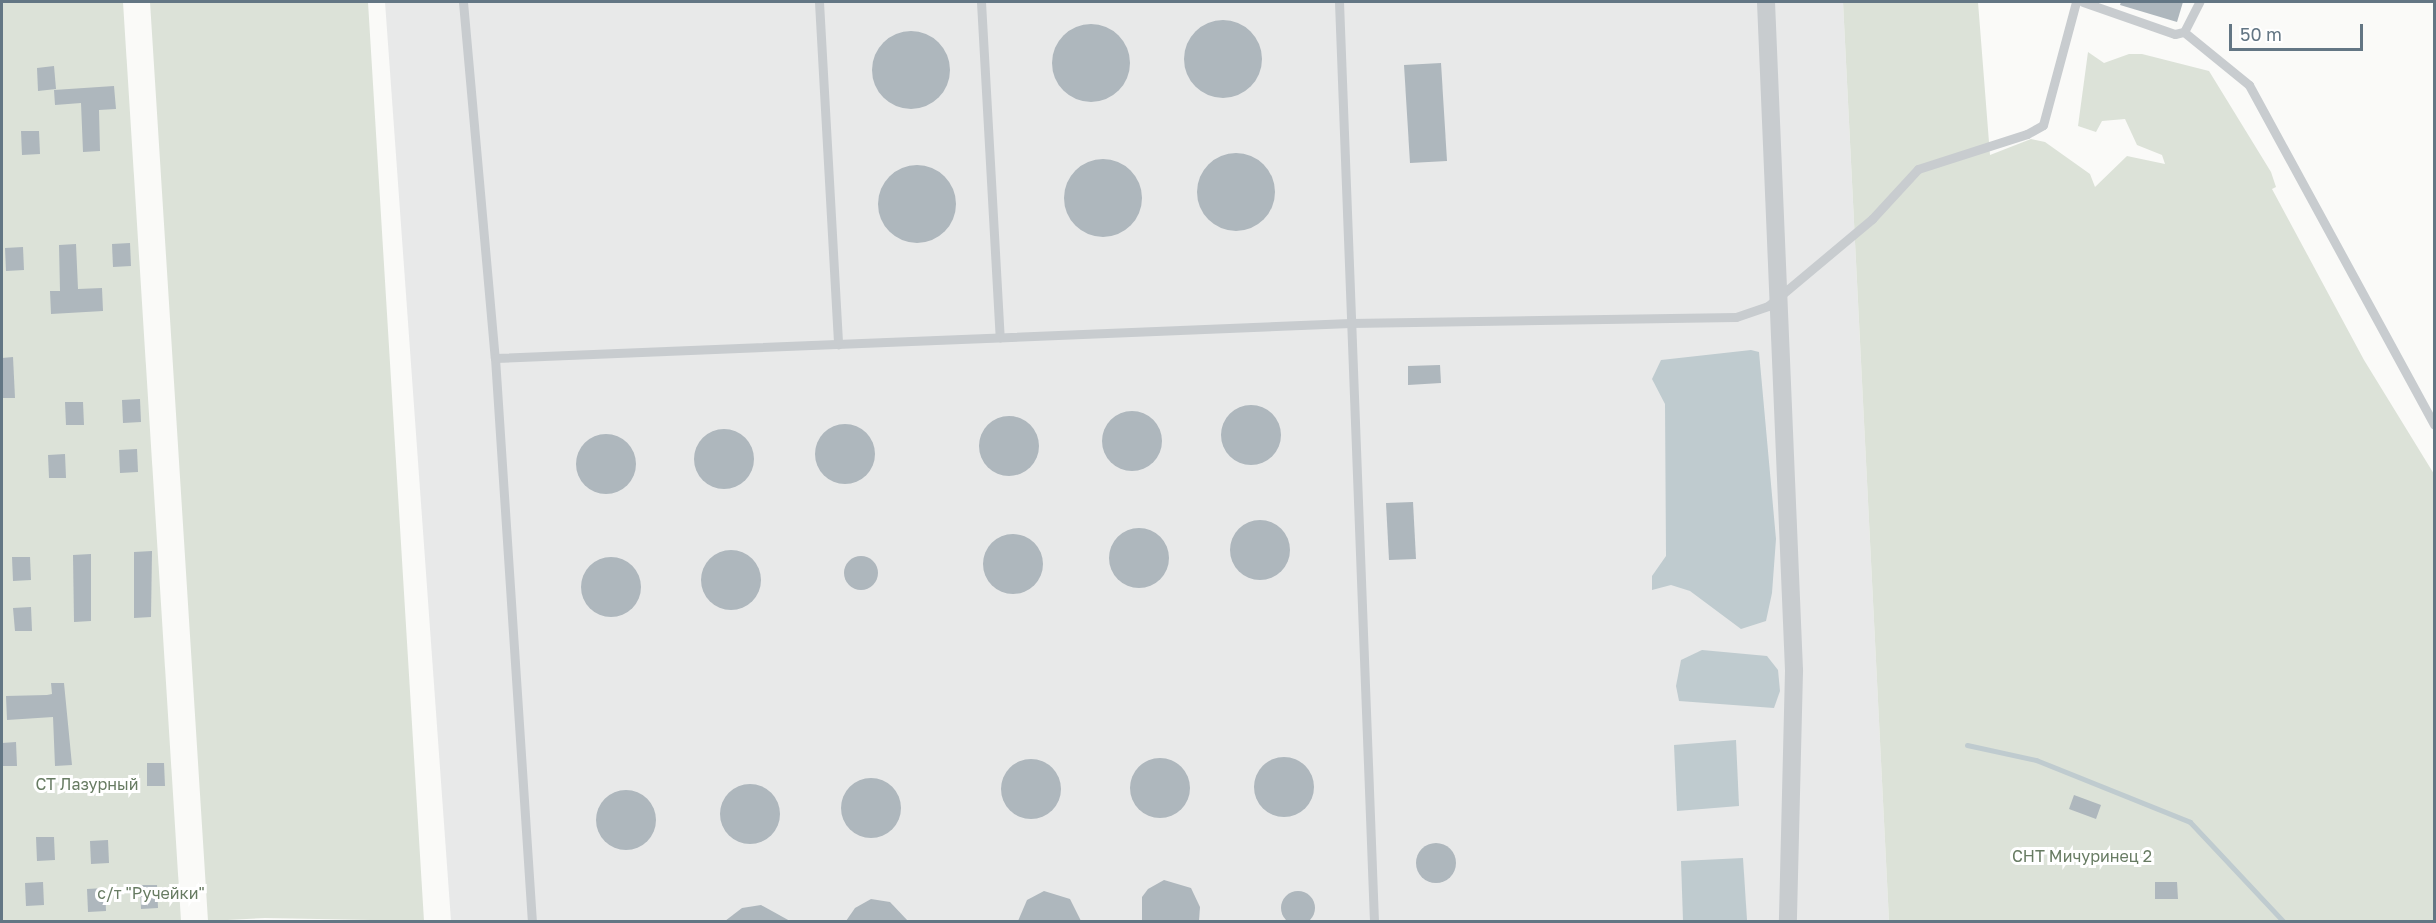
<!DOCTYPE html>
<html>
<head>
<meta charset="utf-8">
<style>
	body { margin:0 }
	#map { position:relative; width:2436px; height:923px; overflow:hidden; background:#fafaf8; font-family:"Golos Text",sans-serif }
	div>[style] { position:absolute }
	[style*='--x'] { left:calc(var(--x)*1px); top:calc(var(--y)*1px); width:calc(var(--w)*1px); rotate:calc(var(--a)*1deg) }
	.built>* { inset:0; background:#e8e9e9 }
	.green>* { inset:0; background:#dce2d8 }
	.water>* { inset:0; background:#bfcbcf }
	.stream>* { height:5px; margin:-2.5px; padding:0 2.5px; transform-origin:2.5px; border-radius:2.5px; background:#bfcbcf }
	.building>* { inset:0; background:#aeb7bd }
	.round { border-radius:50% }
	.service>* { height:9px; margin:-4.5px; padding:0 4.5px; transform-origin:4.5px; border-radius:4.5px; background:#c8cccf }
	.minor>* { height:18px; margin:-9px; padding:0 9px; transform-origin:9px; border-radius:9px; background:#c8cccf }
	span { translate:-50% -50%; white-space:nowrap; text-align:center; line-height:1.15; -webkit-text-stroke:6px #fff; paint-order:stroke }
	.park-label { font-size:16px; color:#677b62 }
	.frame { position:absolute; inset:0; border:3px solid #637684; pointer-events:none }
	.scale { position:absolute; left:2229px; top:24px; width:134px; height:27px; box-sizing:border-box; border:3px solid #637684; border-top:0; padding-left:8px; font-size:18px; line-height:21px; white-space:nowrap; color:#637684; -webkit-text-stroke:4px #fff; paint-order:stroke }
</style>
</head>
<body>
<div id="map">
	<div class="built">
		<div style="clip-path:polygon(385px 2px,1843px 2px,1889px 921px,451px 921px)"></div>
	</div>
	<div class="green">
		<div style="clip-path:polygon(2px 2px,123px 2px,181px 921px,2px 922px)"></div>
		<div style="clip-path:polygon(150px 2px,368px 2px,424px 921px,265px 918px,208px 921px)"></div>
		<div style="clip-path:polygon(1843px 2px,1978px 2px,1990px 155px,2031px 139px,2045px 142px,2090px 174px,2095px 187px,2127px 156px,2165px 164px,2162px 155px,2137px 145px,2125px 119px,2102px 121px,2096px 132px,2078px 126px,2088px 52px,2104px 63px,2129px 54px,2142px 54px,2209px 71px,2271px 172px,2276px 187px,2272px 189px,2364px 360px,2434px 474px,2434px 921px,1889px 921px)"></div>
	</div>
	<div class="water">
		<div style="clip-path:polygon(1751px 350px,1759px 352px,1776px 539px,1772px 593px,1766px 621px,1741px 629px,1690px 591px,1671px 585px,1652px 590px,1652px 576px,1666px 556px,1665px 404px,1652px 379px,1661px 360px)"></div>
		<div style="clip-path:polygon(1702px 650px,1767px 656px,1778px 670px,1780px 691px,1774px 708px,1679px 701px,1676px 686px,1681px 660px)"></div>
		<div style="clip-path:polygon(1736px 740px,1739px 806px,1677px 811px,1674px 745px)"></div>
		<div style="clip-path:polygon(1743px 858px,1747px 920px,1683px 921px,1681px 861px)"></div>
	</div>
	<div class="stream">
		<div style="--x:1967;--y:745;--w:71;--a:12.3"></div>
		<div style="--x:2036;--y:760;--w:166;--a:21.9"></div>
		<div style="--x:2190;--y:822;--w:137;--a:46.8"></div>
	</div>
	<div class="building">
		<div style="clip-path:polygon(2121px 2px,2183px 2px,2177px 22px,2120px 5px)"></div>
		<div class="round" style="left:1184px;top:20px;width:78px;height:78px"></div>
		<div class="round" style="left:1052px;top:24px;width:78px;height:78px"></div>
		<div class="round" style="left:872px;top:31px;width:78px;height:78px"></div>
		<div style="clip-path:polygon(1441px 63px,1447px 161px,1410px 163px,1404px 65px)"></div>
		<div style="clip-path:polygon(54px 66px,56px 89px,38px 91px,37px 68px)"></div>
		<div style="clip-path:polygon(114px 86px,116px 109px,99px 110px,100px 151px,83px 152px,81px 103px,55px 105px,54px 90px)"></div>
		<div style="clip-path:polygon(21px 131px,39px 131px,40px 154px,22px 155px)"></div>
		<div class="round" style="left:1197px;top:153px;width:78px;height:78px"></div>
		<div class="round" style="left:1064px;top:159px;width:78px;height:78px"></div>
		<div class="round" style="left:878px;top:165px;width:78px;height:78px"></div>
		<div style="clip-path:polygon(130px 243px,131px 266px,113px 267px,112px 244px)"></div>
		<div style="clip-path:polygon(76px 244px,78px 289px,102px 288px,103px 311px,51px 314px,50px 291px,60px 291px,59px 245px)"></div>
		<div style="clip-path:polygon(23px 247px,24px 270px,6px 271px,5px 248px)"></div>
		<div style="clip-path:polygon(13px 357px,15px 398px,2px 398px,2px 358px)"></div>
		<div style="clip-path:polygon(1440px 365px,1441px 383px,1408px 385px,1408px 366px)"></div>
		<div style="clip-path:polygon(140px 399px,141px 422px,123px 423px,122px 400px)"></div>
		<div style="clip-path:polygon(65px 402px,83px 402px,84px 425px,66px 425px)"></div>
		<div class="round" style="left:1221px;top:405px;width:60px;height:60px"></div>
		<div class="round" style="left:1102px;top:411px;width:60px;height:60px"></div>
		<div class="round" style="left:979px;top:416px;width:60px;height:60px"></div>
		<div class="round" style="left:815px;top:424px;width:60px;height:60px"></div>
		<div class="round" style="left:694px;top:429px;width:60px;height:60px"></div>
		<div class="round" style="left:576px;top:434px;width:60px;height:60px"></div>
		<div style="clip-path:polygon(137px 449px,138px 472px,120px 473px,119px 450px)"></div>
		<div style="clip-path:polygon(65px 454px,66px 478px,49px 478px,48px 455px)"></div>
		<div style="clip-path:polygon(1413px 502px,1416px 559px,1389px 560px,1386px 503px)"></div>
		<div class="round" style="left:1230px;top:520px;width:60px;height:60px"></div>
		<div class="round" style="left:1109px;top:528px;width:60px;height:60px"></div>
		<div class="round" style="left:983px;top:534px;width:60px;height:60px"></div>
		<div class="round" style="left:701px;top:550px;width:60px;height:60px"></div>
		<div style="clip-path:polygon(152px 551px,151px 617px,134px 618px,134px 552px)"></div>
		<div style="clip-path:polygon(91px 554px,91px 621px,74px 622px,73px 555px)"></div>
		<div class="round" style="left:844px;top:556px;width:34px;height:34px"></div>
		<div class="round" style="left:581px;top:557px;width:60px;height:60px"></div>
		<div style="clip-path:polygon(12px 557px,30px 557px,31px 580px,13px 581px)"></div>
		<div style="clip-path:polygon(31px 607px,32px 631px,15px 631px,13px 608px)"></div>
		<div style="clip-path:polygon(51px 683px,64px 683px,72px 765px,55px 766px,53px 717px,7px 720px,6px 696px,47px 695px,52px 694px)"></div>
		<div style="clip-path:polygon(16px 742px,17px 766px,2px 766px,2px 743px)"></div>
		<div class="round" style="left:1254px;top:757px;width:60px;height:60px"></div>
		<div class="round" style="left:1130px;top:758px;width:60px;height:60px"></div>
		<div class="round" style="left:1001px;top:759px;width:60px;height:60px"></div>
		<div style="clip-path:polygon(147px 763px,164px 763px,165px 786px,147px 786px)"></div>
		<div class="round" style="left:841px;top:778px;width:60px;height:60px"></div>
		<div class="round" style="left:720px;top:784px;width:60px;height:60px"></div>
		<div class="round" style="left:596px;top:790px;width:60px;height:60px"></div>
		<div style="clip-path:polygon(2074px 795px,2101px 805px,2096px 819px,2069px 809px)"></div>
		<div style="clip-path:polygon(36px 837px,54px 837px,55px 860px,37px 861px)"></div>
		<div style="clip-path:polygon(108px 840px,109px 863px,91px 864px,90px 841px)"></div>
		<div class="round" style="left:1416px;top:843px;width:40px;height:40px"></div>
		<div style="clip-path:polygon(1164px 880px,1191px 888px,1200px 907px,1199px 921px,1142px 921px,1142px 897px,1148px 889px)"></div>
		<div style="clip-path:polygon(43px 882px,44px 905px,26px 906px,25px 883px)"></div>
		<div style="clip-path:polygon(2155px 882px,2177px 882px,2178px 899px,2155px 899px)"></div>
		<div style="clip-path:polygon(140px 885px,157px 885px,158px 908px,141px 909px)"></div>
		<div style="clip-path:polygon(105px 888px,106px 911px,88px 912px,87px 889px)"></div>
		<div style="clip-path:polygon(1044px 891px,1070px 899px,1081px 921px,1018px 921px,1027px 900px)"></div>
		<div class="round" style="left:1281px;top:891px;width:34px;height:34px"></div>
		<div style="clip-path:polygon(871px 899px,890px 902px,908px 921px,846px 921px,855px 908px)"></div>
		<div style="clip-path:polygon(761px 905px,790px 921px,725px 921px,742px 908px)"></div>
	</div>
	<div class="service">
		<div style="--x:463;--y:2;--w:357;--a:84.9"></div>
		<div style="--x:495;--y:358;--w:565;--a:86.25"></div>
		<div style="--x:819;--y:2;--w:343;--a:86.8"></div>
		<div style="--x:981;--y:2;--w:336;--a:86.8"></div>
		<div style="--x:1339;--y:2;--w:921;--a:87.82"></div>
		<div style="--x:2083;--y:2;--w:97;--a:19.2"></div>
		<div style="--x:2175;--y:34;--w:9;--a:-13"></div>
		<div style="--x:2184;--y:32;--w:34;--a:-63"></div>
		<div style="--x:2184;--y:32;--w:84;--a:39.2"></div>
		<div style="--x:2249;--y:85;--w:387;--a:61.4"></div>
		<div style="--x:495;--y:358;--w:856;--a:-2.34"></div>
		<div style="--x:1350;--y:323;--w:386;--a:-0.9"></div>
		<div style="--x:1736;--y:317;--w:34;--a:-19"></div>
		<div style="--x:1768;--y:306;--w:136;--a:-39.9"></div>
		<div style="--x:1872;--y:219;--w:68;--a:-47.4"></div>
		<div style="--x:1918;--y:169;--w:114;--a:-17.8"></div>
		<div style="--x:2027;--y:134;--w:18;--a:-29"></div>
		<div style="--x:2043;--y:125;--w:127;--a:-75"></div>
	</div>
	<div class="minor">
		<div style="--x:1766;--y:2;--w:670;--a:87.6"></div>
		<div style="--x:1794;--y:671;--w:251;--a:91.4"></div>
	</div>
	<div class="park-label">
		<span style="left:87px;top:784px">СТ Лазурный</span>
		<span style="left:2082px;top:856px">СНТ Мичуринец 2</span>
		<span style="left:151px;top:893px">с/т "Ручейки"</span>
	</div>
	<div class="frame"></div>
	<div class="scale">50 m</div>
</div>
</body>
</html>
